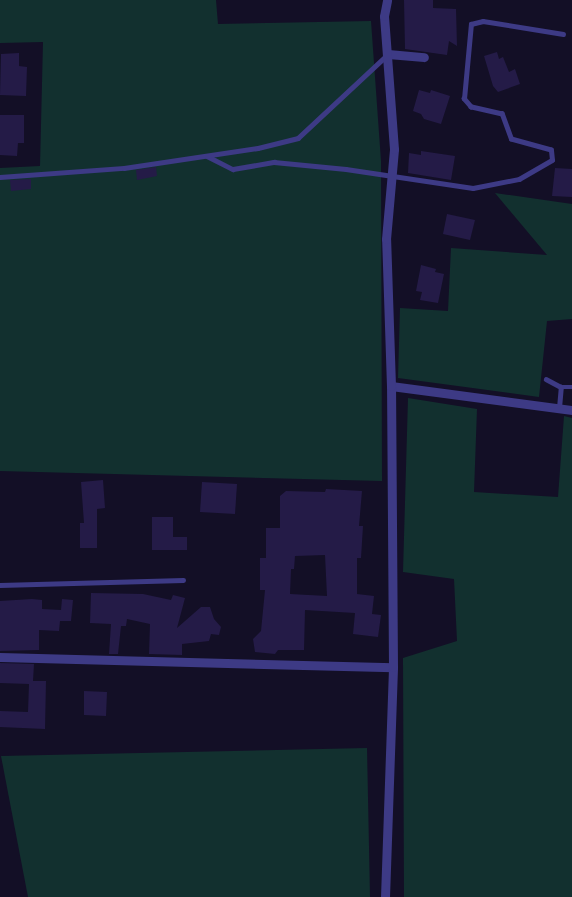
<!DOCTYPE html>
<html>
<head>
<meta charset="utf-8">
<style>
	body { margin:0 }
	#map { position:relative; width:572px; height:897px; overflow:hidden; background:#130f26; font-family:Lato,sans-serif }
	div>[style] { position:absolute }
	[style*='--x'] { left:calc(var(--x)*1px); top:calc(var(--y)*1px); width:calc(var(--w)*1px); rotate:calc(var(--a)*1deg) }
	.green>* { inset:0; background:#12302f }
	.building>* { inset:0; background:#241b47 }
	.lane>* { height:4.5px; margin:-2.25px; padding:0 2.25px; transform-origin:2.25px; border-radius:2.25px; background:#3d3a85 }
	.street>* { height:9px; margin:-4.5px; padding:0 4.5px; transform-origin:4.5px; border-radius:4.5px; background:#3d3a85 }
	span { translate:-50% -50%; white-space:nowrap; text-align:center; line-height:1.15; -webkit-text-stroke:4px #130f26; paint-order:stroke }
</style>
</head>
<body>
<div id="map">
	<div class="green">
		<div style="clip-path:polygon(0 0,216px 0,218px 24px,371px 21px,381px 161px,382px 481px,0 471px,0 168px,40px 166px,43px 42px,0 43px)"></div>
		<div style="clip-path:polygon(495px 193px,572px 204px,572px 319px,547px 321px,539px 397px,398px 378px,400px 308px,448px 311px,451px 248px,547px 255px)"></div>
		<div style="clip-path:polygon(408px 398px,477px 409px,474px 492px,558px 497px,564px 416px,572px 418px,572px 897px,404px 897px,403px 658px,457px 641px,454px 579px,403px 572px)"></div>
		<div style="clip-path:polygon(367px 748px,370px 897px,28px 897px,1px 756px)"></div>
	</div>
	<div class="building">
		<div style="clip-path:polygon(404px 0,433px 0,433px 8px,456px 9px,457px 46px,449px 41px,447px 55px,405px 49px)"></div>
		<div style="clip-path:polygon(497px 52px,499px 59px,503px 57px,509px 72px,515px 69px,520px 84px,498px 92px,493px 86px,484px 56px)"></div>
		<div style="clip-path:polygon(19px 53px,19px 66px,27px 67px,26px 96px,0 95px,1px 54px)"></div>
		<div style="clip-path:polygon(419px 90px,430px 93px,431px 90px,450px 96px,441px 124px,424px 119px,421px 114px,413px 111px)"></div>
		<div style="clip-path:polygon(0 115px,24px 115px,24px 143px,18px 143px,17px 156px,0 155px)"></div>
		<div style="clip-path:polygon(421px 151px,455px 156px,451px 180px,408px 173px,409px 153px,421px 155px)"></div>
		<div style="clip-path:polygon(156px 167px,157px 176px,137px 180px,136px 170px)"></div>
		<div style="clip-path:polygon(555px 168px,572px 169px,572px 197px,552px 196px)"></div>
		<div style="clip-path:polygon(31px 179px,31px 189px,11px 191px,10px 180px)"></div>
		<div style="clip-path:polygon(447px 214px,475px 220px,470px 240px,443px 234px)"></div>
		<div style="clip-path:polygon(421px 265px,436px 269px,435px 272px,444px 274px,438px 303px,420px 300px,422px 292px,416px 291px)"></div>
		<div style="clip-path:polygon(103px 480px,105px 508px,97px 509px,97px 548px,80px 548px,80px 523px,84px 523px,81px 482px)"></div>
		<div style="clip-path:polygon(202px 482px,237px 484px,235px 514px,200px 512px)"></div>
		<div style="clip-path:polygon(evenodd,326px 489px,362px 491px,359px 526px,363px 526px,361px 558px,357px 558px,357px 594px,374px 596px,372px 614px,381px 615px,378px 637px,353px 634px,355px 613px,305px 610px,304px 650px,278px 650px,275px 654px,255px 652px,253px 639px,261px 631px,265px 590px,260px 590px,260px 558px,266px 558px,266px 528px,280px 528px,280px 496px,286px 491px,325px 492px,326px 489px,325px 555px,327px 596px,290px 594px,291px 569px,294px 569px,295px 556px,325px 555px)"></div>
		<div style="clip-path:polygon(152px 517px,173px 517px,173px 537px,187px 537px,187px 550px,152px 550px)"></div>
		<div style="clip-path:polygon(91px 593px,143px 594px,171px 600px,173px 595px,185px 598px,177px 628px,201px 607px,210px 607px,214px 619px,221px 627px,219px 635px,211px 634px,209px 641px,182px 644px,182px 655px,149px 654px,150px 624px,127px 619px,126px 626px,121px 626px,118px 654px,109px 654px,111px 624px,90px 623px)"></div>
		<div style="clip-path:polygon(32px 599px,42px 600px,42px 609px,61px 610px,62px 599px,73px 600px,71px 621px,60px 621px,59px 631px,39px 630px,39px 650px,0 651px,0 601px)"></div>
		<div style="clip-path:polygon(0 663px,34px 664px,33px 681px,46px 681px,45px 729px,0 727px,0 711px,28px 712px,29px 684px,0 683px)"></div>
		<div style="clip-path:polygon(84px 691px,107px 692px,106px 716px,84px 715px)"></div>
	</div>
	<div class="lane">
		<div style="--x:207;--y:156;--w:29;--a:27"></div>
		<div style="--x:233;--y:169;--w:42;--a:-9.7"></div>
		<div style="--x:274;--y:162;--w:72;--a:5.6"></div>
		<div style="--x:346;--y:169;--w:128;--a:8.5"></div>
		<div style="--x:473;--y:188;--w:47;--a:-11.1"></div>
		<div style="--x:519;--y:179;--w:38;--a:-30"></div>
		<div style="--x:552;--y:160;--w:10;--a:-96"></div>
		<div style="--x:551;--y:150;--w:41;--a:-164.6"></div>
		<div style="--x:511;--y:139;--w:27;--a:-110"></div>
		<div style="--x:502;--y:114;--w:32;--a:-167"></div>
		<div style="--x:471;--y:107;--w:11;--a:-131"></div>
		<div style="--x:464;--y:99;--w:75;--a:-84.7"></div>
		<div style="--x:471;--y:24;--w:12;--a:-14"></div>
		<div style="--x:483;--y:21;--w:81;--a:9.2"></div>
		<div style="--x:0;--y:177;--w:124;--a:-4.2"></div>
		<div style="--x:124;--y:168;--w:135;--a:-8.5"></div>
		<div style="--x:258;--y:148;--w:41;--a:-14"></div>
		<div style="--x:298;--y:138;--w:122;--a:-43"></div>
		<div style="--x:546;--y:379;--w:17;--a:28"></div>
		<div style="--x:561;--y:387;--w:11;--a:0"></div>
		<div style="--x:559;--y:408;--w:21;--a:-85"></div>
		<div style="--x:0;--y:585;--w:183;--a:-1.6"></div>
	</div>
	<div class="street">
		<div style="--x:388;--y:54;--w:36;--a:5"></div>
		<div style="--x:391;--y:386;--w:183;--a:7.6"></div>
		<div style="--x:0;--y:657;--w:393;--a:1.5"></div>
		<div style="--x:385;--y:897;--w:230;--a:-88"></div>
		<div style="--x:393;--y:667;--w:281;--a:-90.4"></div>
		<div style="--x:391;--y:386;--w:147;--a:-91.9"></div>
		<div style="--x:386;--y:239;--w:90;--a:-84.9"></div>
		<div style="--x:394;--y:149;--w:133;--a:-94.3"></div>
		<div style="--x:384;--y:16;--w:16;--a:-79"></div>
	</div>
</div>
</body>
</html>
